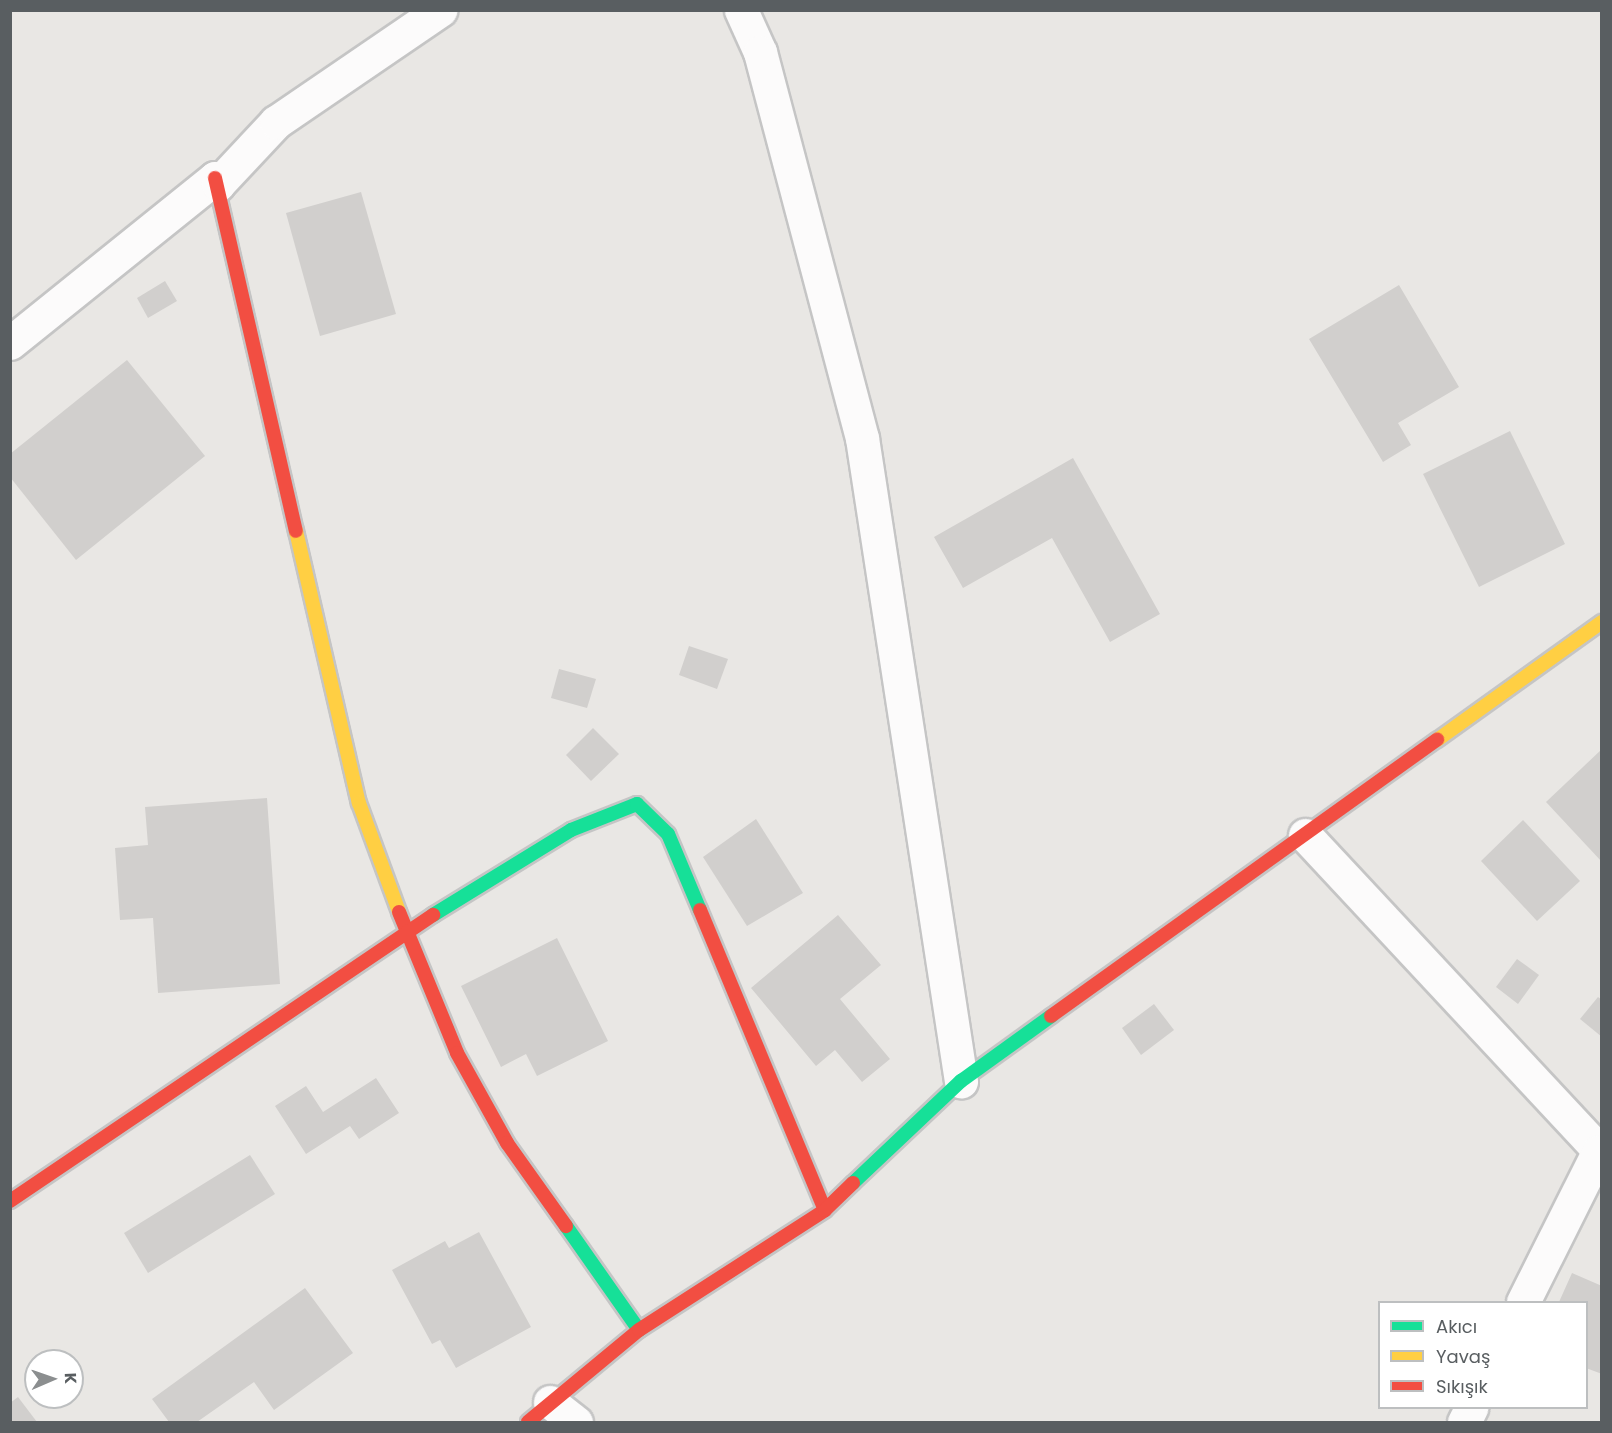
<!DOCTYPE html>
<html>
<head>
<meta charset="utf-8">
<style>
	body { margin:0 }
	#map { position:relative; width:1612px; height:1433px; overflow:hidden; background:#e9e7e4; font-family:Poppins,sans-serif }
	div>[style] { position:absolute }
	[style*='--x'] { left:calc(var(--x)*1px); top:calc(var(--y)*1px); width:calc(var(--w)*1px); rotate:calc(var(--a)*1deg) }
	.building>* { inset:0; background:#d1cfcd }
	.roads { filter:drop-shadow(2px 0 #c5c5c5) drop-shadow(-2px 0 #c5c5c5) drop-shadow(0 2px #c5c5c5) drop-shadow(0 -2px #c5c5c5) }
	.street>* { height:33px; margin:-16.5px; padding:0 16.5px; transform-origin:16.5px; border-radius:16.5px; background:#fcfbfb }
	.fast>* { height:14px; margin:-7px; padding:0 7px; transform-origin:7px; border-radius:7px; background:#16e098 }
	.slow>* { height:14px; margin:-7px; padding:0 7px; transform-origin:7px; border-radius:7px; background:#ffcf43 }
	.jam>* { height:14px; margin:-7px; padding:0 7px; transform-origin:7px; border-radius:7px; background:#f24e42 }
	span { translate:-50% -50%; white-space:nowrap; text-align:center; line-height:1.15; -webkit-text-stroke:4.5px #fff; paint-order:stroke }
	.frame { position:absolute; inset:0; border:12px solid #595e61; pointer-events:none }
	.legend { position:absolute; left:1378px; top:1301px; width:210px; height:108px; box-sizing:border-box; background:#fff; border:2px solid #bdbfc0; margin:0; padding:8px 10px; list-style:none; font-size:18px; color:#595e61 }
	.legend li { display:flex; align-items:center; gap:12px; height:30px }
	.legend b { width:30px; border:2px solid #bdbfc0 }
	.north { position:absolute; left:24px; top:1349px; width:60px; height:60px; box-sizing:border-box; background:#fff; border:2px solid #bdbfc0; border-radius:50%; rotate:88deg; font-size:16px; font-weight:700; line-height:24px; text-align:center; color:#595e61 }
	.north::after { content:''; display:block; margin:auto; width:21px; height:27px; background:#8b8e8f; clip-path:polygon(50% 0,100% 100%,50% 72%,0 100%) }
</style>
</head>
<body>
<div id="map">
	<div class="building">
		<div style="clip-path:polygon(361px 192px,396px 314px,320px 336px,286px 213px)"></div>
		<div style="clip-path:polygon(165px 281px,177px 301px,148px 318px,137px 298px)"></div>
		<div style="clip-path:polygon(1399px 285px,1459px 387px,1398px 423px,1411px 445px,1383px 462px,1309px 339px)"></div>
		<div style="clip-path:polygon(127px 360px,205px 456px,76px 560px,10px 477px,10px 454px)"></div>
		<div style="clip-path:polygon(1510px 431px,1565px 544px,1479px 587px,1423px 474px)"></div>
		<div style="clip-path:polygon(1073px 458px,1160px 614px,1110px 642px,1052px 538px,963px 588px,934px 537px)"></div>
		<div style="clip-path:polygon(689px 646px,728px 659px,717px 689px,679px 675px)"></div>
		<div style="clip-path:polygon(559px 669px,596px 679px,587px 708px,551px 698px)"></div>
		<div style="clip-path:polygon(593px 728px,619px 754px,591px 781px,566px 755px)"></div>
		<div style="clip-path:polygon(1602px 749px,1602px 862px,1546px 802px)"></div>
		<div style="clip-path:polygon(267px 798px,280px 984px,158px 993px,153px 918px,120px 920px,115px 848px,148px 845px,145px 807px)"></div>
		<div style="clip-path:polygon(756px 819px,803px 893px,747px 926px,703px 857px)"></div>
		<div style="clip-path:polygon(1523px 820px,1580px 881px,1537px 921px,1481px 861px)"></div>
		<div style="clip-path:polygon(838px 915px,881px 965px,840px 999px,890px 1059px,862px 1082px,835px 1050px,816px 1066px,751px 988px)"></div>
		<div style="clip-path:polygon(557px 938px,608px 1041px,537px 1076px,526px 1054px,501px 1067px,461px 986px)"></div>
		<div style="clip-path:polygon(1517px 959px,1539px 975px,1518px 1004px,1496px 987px)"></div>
		<div style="clip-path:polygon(1598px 997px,1602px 1000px,1602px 1037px,1580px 1019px)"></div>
		<div style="clip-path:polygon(1154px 1004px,1174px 1030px,1141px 1055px,1122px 1028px)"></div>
		<div style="clip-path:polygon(376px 1078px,399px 1113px,359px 1139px,350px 1126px,306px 1154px,275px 1106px,306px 1086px,323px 1112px)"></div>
		<div style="clip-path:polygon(250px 1155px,275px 1194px,148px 1273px,124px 1233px)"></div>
		<div style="clip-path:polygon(479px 1232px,531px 1327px,456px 1368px,440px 1340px,432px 1344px,392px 1270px,445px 1241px,449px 1248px)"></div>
		<div style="clip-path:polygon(1572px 1273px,1602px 1286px,1602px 1374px,1586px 1368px,1586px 1302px,1559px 1302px)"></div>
		<div style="clip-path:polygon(305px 1288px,353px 1353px,274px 1410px,254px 1382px,197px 1422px,169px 1422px,152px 1399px)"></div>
		<div style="clip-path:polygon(18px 1397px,37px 1422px,10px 1422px,10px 1403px)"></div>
	</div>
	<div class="roads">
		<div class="street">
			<div style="--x:741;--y:10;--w:46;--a:65.7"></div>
			<div style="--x:760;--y:52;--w:399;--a:75.2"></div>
			<div style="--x:862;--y:438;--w:651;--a:81.25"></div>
			<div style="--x:10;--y:343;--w:263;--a:-38.8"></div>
			<div style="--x:215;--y:178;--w:7;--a:63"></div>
			<div style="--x:218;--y:184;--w:85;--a:-46.9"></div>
			<div style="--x:276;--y:122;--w:199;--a:-34.3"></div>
			<div style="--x:1305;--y:835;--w:436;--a:47"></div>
			<div style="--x:1523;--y:1302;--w:168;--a:-63.4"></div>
			<div style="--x:550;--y:1402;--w:33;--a:38"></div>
			<div style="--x:1464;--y:1422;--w:16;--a:-63"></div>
		</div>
		<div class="fast">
			<div style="--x:433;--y:915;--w:162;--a:-31.6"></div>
			<div style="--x:571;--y:830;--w:71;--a:-21.5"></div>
			<div style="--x:637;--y:804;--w:43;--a:44.1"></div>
			<div style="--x:668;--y:834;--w:82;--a:67.2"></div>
			<div style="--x:853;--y:1183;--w:149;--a:-43.4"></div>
			<div style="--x:961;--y:1081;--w:111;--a:-35.8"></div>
			<div style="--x:566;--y:1226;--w:127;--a:54.9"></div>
		</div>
		<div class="slow">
			<div style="--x:296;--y:531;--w:279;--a:77"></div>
			<div style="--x:359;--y:803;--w:116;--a:69.8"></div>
			<div style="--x:1437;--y:740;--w:203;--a:-35.6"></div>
		</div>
		<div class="jam">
			<div style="--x:215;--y:178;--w:362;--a:77.1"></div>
			<div style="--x:700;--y:910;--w:325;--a:67.4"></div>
			<div style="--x:399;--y:912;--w:152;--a:67.6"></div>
			<div style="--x:457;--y:1053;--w:103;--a:60.9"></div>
			<div style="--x:507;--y:1143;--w:102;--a:54.6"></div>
			<div style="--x:1051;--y:1016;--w:475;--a:-35.6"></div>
			<div style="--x:10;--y:1201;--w:511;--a:-34.06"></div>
			<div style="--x:528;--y:1422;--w:144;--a:-39.7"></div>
			<div style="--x:639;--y:1330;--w:221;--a:-32.8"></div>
			<div style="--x:825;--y:1210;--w:39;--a:-44"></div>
		</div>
	</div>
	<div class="frame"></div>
	<ul class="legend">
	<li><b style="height:8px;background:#16e098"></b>Akıcı</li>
	<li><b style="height:8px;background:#ffcf43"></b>Yavaş</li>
	<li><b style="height:8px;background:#f24e42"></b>Sıkışık</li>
	</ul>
	<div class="north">K</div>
</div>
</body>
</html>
